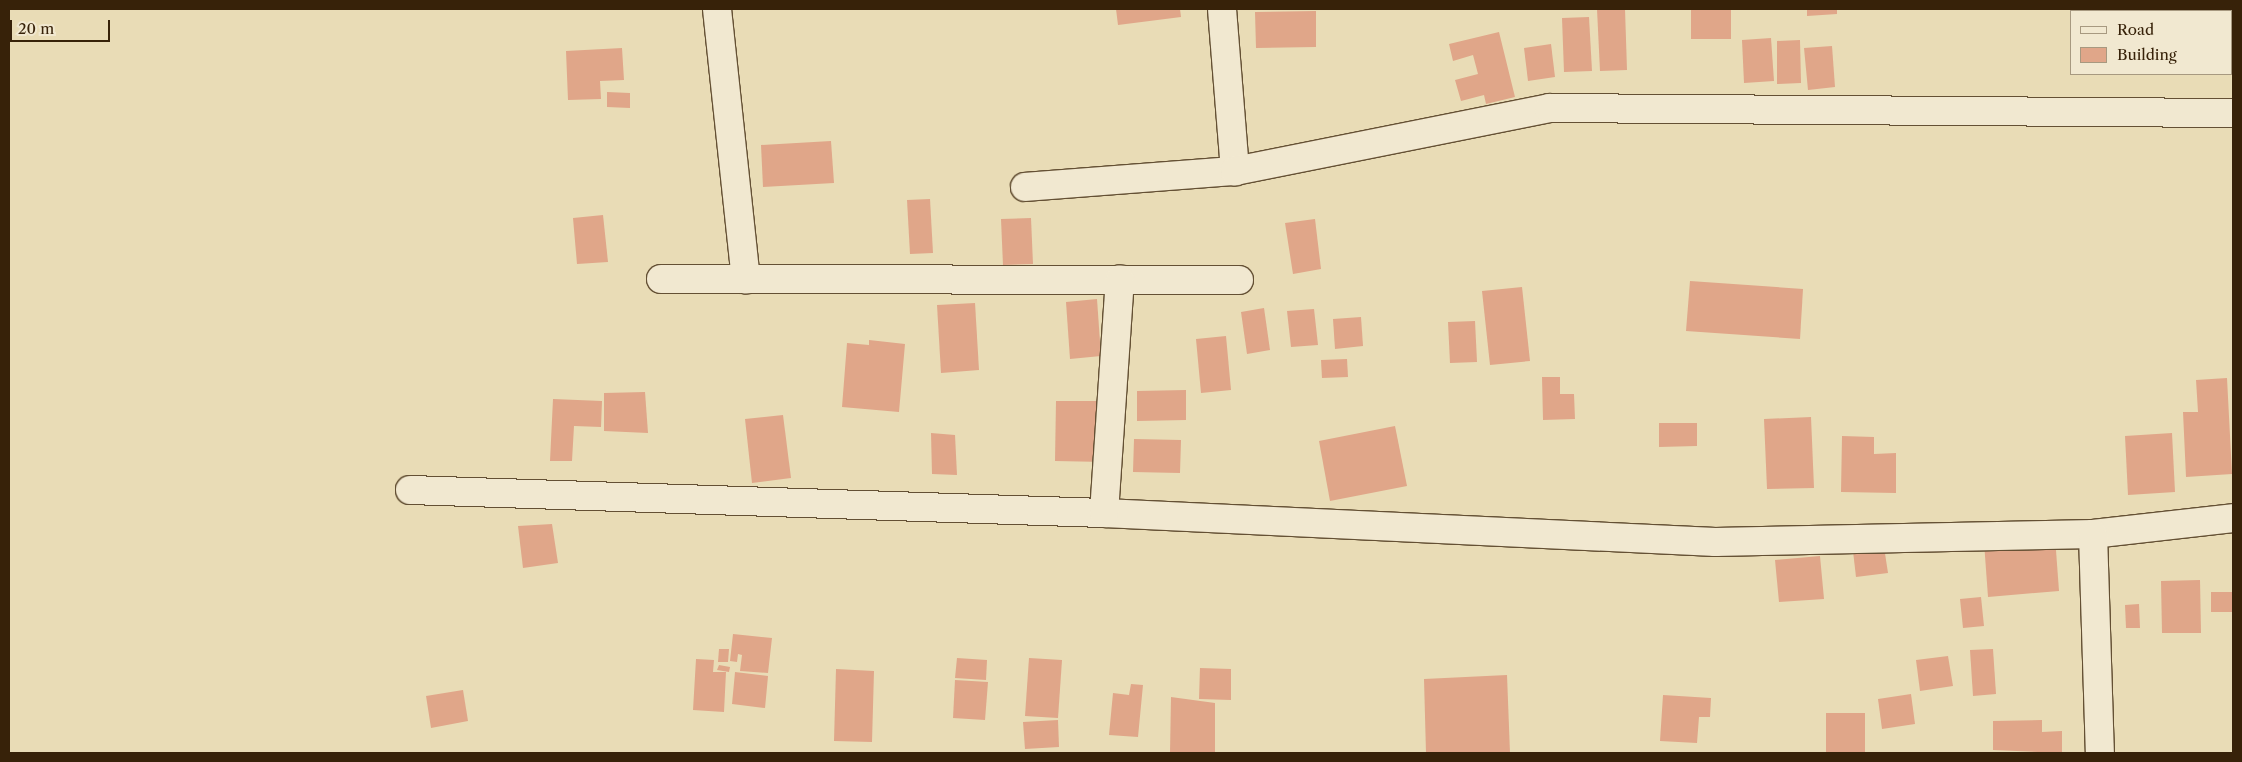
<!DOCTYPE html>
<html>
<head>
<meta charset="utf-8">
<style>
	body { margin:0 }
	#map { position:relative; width:2242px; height:762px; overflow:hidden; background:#e9dcb6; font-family:"Libre Caslon Text",serif }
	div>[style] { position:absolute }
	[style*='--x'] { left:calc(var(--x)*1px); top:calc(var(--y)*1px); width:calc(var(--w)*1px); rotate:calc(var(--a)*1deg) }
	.building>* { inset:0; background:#e0a689 }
	.roads { filter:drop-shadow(1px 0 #645034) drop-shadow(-1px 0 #645034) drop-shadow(0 1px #645034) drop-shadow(0 -1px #645034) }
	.minor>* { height:28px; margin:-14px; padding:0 14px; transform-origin:14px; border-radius:14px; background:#f1e8d0 }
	span { translate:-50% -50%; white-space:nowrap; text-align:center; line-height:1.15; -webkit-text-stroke:4.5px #f1e8d0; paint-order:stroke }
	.frame { position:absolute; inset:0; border:10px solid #372209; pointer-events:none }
	.legend { position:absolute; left:2070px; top:10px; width:162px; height:65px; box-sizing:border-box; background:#f1e8d0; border:1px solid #a79980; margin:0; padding:6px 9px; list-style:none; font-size:15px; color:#372209 }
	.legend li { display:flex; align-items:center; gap:10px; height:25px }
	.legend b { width:25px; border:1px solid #a79980 }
	.scale { position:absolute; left:10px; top:20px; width:100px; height:22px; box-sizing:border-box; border:2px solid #372209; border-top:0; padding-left:6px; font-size:15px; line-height:18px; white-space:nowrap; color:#372209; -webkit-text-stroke:4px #f1e8d0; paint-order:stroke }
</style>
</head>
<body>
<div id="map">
	<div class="building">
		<div style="clip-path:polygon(1116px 9px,1180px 9px,1181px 17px,1118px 25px)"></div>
		<div style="clip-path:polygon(1597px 9px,1625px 9px,1627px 70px,1600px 71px)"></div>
		<div style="clip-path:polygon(1691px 9px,1731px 9px,1731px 39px,1691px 39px)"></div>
		<div style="clip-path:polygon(1807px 9px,1837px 9px,1837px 14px,1807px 16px)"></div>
		<div style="clip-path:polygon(2149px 9px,2188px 9px,2188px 11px,2149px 11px)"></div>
		<div style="clip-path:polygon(2220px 9px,2233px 9px,2233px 57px,2231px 11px)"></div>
		<div style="clip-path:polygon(1316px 11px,1316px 47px,1256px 48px,1255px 12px)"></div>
		<div style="clip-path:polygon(1589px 17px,1592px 71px,1564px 72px,1562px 18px)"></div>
		<div style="clip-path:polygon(1499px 32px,1515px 97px,1486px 104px,1484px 95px,1461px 101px,1455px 80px,1478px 74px,1473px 55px,1453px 61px,1449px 44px)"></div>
		<div style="clip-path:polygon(1771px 38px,1774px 81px,1744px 83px,1742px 40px)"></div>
		<div style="clip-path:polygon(1800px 40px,1801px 83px,1777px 84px,1777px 41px)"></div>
		<div style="clip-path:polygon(1551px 44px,1555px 77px,1528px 81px,1524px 48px)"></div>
		<div style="clip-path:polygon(1832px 46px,1835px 87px,1808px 90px,1804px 48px)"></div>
		<div style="clip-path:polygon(622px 48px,624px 80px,600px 81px,601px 99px,568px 100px,566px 51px)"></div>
		<div style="clip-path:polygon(607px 92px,630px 93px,630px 108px,607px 107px)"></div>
		<div style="clip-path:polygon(831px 141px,834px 183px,763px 187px,761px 145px)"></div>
		<div style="clip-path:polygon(930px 199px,933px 253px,910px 254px,907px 200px)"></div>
		<div style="clip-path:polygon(603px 215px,608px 262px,577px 264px,573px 218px)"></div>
		<div style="clip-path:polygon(1031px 218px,1033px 264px,1003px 265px,1001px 219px)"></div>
		<div style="clip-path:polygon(1315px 219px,1321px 269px,1293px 274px,1285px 223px)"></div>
		<div style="clip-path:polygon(1690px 281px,1803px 289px,1800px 339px,1686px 331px)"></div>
		<div style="clip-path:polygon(1522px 287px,1530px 361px,1490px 365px,1482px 291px)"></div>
		<div style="clip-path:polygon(1097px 299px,1101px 356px,1070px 359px,1066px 302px)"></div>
		<div style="clip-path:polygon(975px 303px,979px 370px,941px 373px,937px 305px)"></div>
		<div style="clip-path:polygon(1264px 308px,1270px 350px,1247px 354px,1241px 312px)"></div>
		<div style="clip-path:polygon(1314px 309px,1318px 345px,1291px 347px,1287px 311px)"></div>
		<div style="clip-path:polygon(1361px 317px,1363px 346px,1335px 349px,1333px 319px)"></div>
		<div style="clip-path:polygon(1475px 321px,1477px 362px,1450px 363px,1448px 322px)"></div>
		<div style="clip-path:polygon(1226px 336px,1231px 390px,1201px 393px,1196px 339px)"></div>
		<div style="clip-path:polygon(869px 340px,905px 344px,899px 412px,842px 407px,847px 343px,869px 345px)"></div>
		<div style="clip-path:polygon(1347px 359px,1348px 377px,1322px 378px,1321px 360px)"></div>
		<div style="clip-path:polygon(1542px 377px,1560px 377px,1560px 394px,1574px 394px,1575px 419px,1543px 420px)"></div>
		<div style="clip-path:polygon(2227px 378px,2232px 474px,2186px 477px,2183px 412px,2198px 412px,2196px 380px)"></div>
		<div style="clip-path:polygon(1186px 390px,1186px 420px,1137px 421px,1137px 391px)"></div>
		<div style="clip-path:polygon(645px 392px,648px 433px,604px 431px,604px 393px)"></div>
		<div style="clip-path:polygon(553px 399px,602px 401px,601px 427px,574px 426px,572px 461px,550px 461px)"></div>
		<div style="clip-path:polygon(1056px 401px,1106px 401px,1105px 462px,1055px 461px)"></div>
		<div style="clip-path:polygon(783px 415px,791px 478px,752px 483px,745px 419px)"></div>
		<div style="clip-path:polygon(1811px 417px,1814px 488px,1767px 489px,1764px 419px)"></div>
		<div style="clip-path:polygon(1659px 423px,1697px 423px,1697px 446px,1659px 447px)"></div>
		<div style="clip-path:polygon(1395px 426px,1407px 486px,1330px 501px,1319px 441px)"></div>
		<div style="clip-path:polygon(931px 433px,955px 435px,957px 475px,932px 474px)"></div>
		<div style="clip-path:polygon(2172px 433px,2175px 492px,2128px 495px,2125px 436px)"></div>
		<div style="clip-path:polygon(1842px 436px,1874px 437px,1874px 454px,1896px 453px,1896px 493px,1841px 492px)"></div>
		<div style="clip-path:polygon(1134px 439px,1181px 440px,1180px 473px,1133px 472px)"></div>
		<div style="clip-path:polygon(552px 524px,558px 563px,523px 568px,518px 526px)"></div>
		<div style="clip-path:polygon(2055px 537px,2059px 591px,1988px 597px,1984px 542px)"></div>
		<div style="clip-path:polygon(1884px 547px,1888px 573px,1856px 577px,1853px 551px)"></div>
		<div style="clip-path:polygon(1820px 556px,1824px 599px,1779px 602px,1775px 560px)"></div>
		<div style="clip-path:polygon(2200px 580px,2201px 633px,2162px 633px,2161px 581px)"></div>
		<div style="clip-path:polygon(2211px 592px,2233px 592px,2233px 612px,2211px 612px)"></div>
		<div style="clip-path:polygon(1981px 597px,1984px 626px,1963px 628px,1960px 599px)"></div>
		<div style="clip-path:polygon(2139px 604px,2140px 628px,2126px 628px,2125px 605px)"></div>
		<div style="clip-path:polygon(733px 634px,772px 638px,768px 673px,740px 671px,742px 655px,738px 654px,737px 662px,730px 661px)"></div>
		<div style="clip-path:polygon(719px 649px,729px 649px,728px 662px,718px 662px)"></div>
		<div style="clip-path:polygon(1993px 649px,1996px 694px,1973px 696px,1970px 650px)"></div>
		<div style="clip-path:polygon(1948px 656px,1953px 686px,1920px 691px,1916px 660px)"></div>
		<div style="clip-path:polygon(957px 658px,987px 660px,986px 680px,955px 678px)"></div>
		<div style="clip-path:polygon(1029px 658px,1062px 660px,1058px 718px,1025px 716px)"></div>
		<div style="clip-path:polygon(696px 659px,714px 660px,713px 672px,726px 672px,724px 712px,693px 710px)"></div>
		<div style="clip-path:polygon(719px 665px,730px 667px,729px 672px,717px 670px)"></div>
		<div style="clip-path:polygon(1200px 668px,1231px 669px,1231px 700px,1199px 699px)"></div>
		<div style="clip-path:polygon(836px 669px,874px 671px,872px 742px,834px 741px)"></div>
		<div style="clip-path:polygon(735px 672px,768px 676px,765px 708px,732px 704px)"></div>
		<div style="clip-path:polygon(1507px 675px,1510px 753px,1426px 753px,1424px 679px)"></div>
		<div style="clip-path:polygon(955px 680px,988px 682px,985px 720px,953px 718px)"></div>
		<div style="clip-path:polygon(1131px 684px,1143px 685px,1138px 737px,1109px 735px,1113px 693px,1129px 695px)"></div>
		<div style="clip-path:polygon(463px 690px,468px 721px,431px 728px,426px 696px)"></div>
		<div style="clip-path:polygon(1911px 694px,1915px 724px,1882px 729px,1878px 699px)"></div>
		<div style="clip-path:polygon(1663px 695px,1711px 698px,1710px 717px,1699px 717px,1697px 743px,1660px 741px)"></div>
		<div style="clip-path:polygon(1171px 697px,1215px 703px,1215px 753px,1170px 753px)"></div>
		<div style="clip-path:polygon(1826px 713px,1865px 713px,1865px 752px,1826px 752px)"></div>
		<div style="clip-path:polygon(1058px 720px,1059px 747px,1025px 749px,1023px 722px)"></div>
		<div style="clip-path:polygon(2042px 720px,2042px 732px,2062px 731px,2062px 753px,1993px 750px,1993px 721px)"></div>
	</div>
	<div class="roads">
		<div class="minor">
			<div style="--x:717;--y:9;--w:272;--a:83.9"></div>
			<div style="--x:1222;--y:9;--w:163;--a:85.4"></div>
			<div style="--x:1025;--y:187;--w:211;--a:-4.4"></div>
			<div style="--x:1235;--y:171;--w:320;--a:-11.3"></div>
			<div style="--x:1549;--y:108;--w:684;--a:0.42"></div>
			<div style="--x:661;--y:279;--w:578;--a:0.1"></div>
			<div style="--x:410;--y:490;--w:694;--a:1.9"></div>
			<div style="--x:1104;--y:513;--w:612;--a:2.72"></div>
			<div style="--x:1715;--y:542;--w:378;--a:-1.2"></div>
			<div style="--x:2093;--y:534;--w:141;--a:-6.5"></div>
			<div style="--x:1104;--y:513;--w:234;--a:-86.1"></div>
			<div style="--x:2093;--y:534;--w:219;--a:88.2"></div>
		</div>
	</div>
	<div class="frame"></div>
	<ul class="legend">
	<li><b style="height:6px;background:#f1e8d0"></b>Road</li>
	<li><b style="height:14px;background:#e0a689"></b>Building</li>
	</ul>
	<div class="scale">20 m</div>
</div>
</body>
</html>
